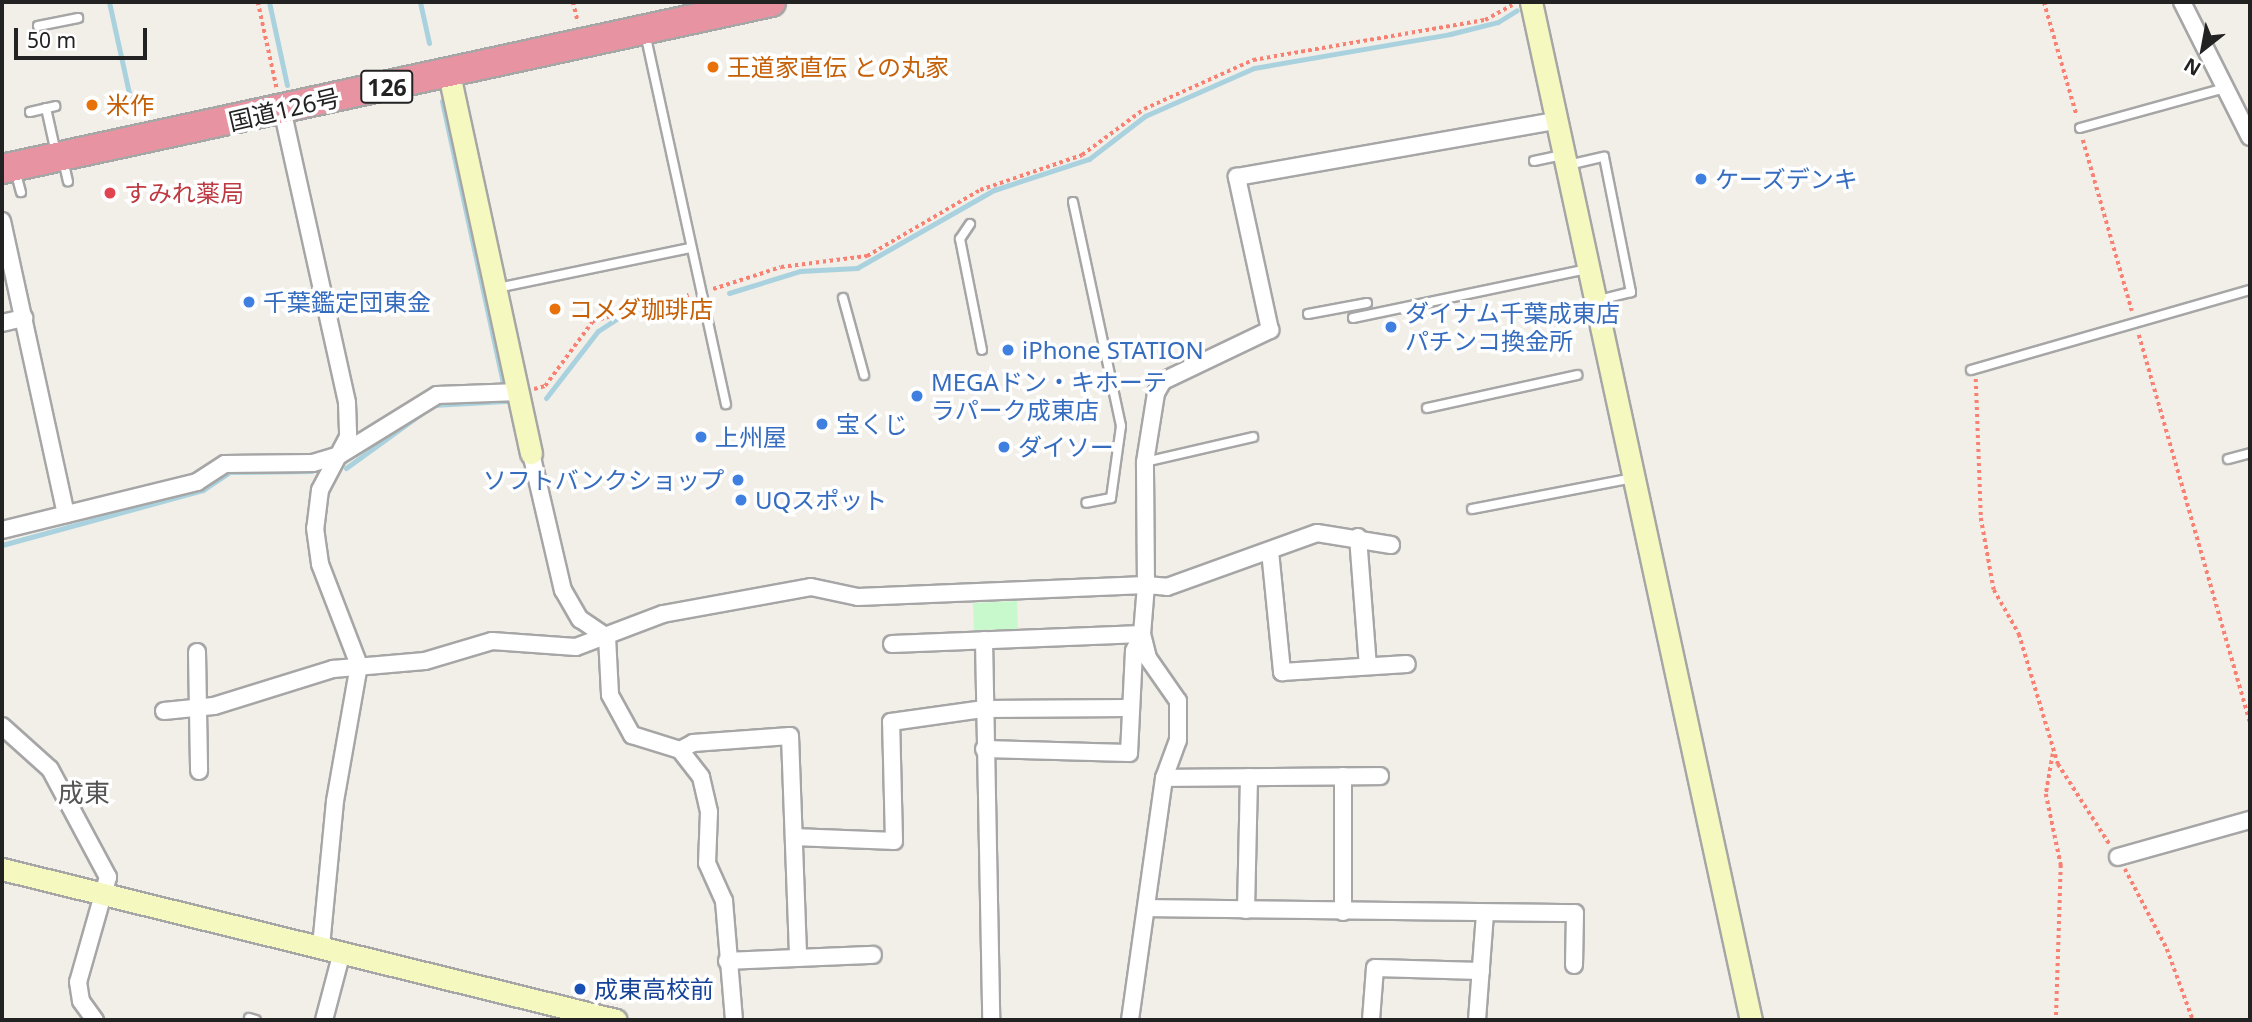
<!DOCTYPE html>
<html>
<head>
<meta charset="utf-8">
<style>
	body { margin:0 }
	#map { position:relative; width:2252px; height:1022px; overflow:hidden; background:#f2efe9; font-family:"Noto Sans","Noto Sans JP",sans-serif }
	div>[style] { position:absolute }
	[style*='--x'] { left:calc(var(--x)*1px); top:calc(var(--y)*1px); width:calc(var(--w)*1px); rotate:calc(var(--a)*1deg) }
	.park>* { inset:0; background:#c8f9cc }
	.stream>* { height:5px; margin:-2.5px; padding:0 2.5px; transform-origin:2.5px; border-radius:2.5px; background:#aad2de }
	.path>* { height:3.5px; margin-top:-1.75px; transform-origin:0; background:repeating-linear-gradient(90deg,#f88173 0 3.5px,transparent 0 7px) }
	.roads { filter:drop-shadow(2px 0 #a6a6a6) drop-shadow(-2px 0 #a6a6a6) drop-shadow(0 2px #a6a6a6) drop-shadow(0 -2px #a6a6a6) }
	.lane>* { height:8px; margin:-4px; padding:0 4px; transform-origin:4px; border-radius:4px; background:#fff }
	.street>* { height:16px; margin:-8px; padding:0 8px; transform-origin:8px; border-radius:8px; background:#fff }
	.secondary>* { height:21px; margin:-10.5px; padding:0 10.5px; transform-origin:10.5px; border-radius:10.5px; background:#f6f9bf }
	.highway>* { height:28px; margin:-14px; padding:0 14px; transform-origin:14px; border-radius:14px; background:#e793a2 }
	.dots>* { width:19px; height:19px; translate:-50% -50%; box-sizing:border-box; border:4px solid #fff; border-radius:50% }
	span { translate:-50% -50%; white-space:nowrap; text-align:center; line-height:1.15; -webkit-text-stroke:7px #fff; paint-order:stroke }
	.shield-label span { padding:2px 5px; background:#fff; border:2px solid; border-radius:5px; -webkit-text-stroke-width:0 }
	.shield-label { font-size:23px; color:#222; font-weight:700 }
	.food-label { font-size:24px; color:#c56008 }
	.left { translate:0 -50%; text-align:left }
	.street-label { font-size:24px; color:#222 }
	.shop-label { font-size:24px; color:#366cbe }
	.right { translate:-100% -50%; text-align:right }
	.health-label { font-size:24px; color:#be3a42 }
	.transit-label { font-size:24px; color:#164399 }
	.neighbourhood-label { font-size:26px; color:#555 }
	.frame { position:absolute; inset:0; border:4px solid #222; pointer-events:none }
	.north { position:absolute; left:2168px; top:14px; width:70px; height:70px; -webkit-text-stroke:5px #fff; paint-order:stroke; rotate:211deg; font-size:19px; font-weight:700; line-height:28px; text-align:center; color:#222 }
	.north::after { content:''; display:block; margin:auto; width:24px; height:32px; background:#222; clip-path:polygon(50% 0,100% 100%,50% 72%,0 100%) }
	.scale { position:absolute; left:14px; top:28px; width:133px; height:32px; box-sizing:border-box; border:4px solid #222; border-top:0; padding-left:9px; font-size:21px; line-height:24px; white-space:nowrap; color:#222; -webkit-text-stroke:5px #fff; paint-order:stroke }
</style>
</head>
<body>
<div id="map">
	<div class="park">
		<div style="clip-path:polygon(1017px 601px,1018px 629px,974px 630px,973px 603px)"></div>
	</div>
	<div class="stream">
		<div style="--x:109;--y:2;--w:107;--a:77.6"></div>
		<div style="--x:269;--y:2;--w:85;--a:77.8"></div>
		<div style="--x:420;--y:2;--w:42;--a:77.6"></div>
		<div style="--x:442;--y:101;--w:289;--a:77.8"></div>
		<div style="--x:729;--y:293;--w:74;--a:-17.2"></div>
		<div style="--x:800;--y:271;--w:57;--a:-3"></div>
		<div style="--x:857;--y:268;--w:158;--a:-29.7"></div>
		<div style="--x:994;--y:190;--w:100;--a:-18.1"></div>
		<div style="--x:1089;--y:159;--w:71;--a:-37.5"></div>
		<div style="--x:1145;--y:116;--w:119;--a:-23.8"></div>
		<div style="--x:1254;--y:68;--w:199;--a:-9.8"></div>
		<div style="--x:1450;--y:34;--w:49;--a:-14"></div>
		<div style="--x:1498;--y:22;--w:22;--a:-32"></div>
		<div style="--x:546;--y:398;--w:85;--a:-52.2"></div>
		<div style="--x:598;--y:331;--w:24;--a:-33"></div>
		<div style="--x:618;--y:318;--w:73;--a:-11.9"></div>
		<div style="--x:433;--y:405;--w:73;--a:-3.1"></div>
		<div style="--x:346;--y:468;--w:94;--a:-35.9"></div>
		<div style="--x:2;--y:545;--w:208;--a:-15.3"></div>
		<div style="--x:203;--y:490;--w:32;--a:-34"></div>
		<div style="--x:230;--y:472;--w:82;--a:-0.7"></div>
	</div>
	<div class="path">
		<div style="--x:258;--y:2;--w:89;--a:77.7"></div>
		<div style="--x:573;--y:2;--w:21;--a:76"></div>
		<div style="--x:2044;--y:2;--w:119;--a:73.9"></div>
		<div style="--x:2083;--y:140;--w:178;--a:74"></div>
		<div style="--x:713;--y:289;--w:71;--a:-17.9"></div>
		<div style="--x:781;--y:267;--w:87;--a:-7.3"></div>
		<div style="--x:867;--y:256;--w:131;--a:-30.3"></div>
		<div style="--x:980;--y:190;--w:108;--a:-18.9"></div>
		<div style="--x:1082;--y:155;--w:77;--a:-36.6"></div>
		<div style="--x:1144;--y:109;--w:120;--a:-24.2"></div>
		<div style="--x:1253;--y:60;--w:235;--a:-9.8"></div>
		<div style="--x:1485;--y:20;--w:31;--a:-29"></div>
		<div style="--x:2139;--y:335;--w:404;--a:74"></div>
		<div style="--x:1976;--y:379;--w:139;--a:87.9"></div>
		<div style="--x:1981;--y:518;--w:73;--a:79.8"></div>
		<div style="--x:1994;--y:590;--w:51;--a:60.4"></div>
		<div style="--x:2019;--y:634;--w:136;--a:73.3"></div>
		<div style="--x:2058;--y:764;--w:96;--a:57.3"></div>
		<div style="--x:534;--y:389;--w:11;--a:-15"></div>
		<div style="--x:545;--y:386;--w:81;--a:-53.6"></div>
		<div style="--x:593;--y:321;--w:99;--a:-15.2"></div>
		<div style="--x:2053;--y:754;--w:41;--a:99.9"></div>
		<div style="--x:2046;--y:794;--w:73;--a:78.1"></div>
		<div style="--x:2061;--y:865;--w:155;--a:91.8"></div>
		<div style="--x:2125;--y:869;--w:90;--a:62.3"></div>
		<div style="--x:2167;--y:949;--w:76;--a:69.9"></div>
	</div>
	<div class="roads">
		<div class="lane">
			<div style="--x:38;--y:26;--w:41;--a:-11.3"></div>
			<div style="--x:645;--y:33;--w:380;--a:77.7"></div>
			<div style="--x:46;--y:108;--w:46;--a:77.5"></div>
			<div style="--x:30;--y:112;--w:26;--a:-13"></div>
			<div style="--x:2080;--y:128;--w:150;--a:-15.4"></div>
			<div style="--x:63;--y:160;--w:22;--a:77"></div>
			<div style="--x:1534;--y:161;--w:29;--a:-12"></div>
			<div style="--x:1568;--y:165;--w:37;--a:-13"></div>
			<div style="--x:1604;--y:157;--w:138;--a:78.7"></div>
			<div style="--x:1631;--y:292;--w:37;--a:166"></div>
			<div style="--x:15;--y:170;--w:23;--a:75"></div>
			<div style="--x:1073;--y:202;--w:229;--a:77.9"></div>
			<div style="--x:1121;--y:426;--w:73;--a:97.9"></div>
			<div style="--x:1111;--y:498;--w:25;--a:169"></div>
			<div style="--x:970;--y:224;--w:18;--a:124"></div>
			<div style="--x:960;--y:239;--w:113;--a:78.8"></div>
			<div style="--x:497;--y:288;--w:198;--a:-11.7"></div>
			<div style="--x:843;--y:298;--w:80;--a:74.7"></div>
			<div style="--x:1308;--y:314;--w:60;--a:-10.6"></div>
			<div style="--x:1353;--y:318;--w:240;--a:-11.8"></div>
			<div style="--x:1971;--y:370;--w:290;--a:-16"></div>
			<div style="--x:1427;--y:408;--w:154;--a:-12.4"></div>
			<div style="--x:2228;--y:459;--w:23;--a:-15"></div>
			<div style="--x:1145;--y:462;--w:111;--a:-13"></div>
			<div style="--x:1472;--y:509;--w:164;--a:-10.9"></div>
			<div style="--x:249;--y:1018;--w:7;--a:16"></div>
		</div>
		<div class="street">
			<div style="--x:2182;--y:2;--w:151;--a:63.3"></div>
			<div style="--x:282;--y:109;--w:301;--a:77.5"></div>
			<div style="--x:347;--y:403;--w:34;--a:88"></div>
			<div style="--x:348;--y:437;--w:60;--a:117.8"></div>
			<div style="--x:320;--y:490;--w:38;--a:97"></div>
			<div style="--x:315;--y:528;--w:36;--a:82"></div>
			<div style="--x:320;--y:564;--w:108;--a:68.9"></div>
			<div style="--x:359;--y:665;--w:138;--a:100"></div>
			<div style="--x:335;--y:801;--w:146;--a:95.5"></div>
			<div style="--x:2;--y:221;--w:300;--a:77.7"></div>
			<div style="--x:2;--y:323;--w:23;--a:-13"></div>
			<div style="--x:531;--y:453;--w:141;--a:76.9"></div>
			<div style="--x:563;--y:590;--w:34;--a:60"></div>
			<div style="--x:580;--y:619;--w:32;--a:34"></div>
			<div style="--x:2;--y:530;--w:201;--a:-13.8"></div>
			<div style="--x:197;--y:482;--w:33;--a:-33"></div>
			<div style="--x:225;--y:464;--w:88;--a:-0.7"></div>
			<div style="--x:313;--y:463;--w:28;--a:-17"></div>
			<div style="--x:340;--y:455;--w:114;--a:-31.7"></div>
			<div style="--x:437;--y:395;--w:82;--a:-2.1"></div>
			<div style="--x:1358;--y:537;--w:129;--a:85.6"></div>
			<div style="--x:1270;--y:551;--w:122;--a:84.3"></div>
			<div style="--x:1282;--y:672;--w:125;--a:-3.7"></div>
			<div style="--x:607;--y:637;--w:58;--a:87"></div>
			<div style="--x:610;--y:695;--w:46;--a:61.2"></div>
			<div style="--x:632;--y:735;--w:50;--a:17.4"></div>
			<div style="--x:680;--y:750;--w:15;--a:-28"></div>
			<div style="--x:693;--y:743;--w:97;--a:-4.1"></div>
			<div style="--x:790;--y:736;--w:222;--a:87.9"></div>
			<div style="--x:984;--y:640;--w:380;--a:88.9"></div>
			<div style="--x:892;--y:644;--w:250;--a:-2.3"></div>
			<div style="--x:1142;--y:634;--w:19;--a:115"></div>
			<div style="--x:1134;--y:651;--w:102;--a:92.8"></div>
			<div style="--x:1129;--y:753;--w:145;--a:-178.4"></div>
			<div style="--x:197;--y:652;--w:119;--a:89"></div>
			<div style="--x:164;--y:711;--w:50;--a:-5.7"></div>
			<div style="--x:214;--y:706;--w:125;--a:-17.3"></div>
			<div style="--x:333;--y:669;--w:92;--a:-5"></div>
			<div style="--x:425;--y:661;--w:70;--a:-16.6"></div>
			<div style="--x:492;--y:641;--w:84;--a:4.1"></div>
			<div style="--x:576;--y:647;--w:93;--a:-20.8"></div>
			<div style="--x:663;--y:614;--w:150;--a:-10.3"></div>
			<div style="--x:811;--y:587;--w:48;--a:12"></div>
			<div style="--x:858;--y:597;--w:288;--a:-2.4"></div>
			<div style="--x:1146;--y:585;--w:123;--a:-90.5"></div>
			<div style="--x:1145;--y:462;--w:70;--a:-80.9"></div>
			<div style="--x:1156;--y:393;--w:14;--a:-60"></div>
			<div style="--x:1163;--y:381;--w:119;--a:-25.5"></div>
			<div style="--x:1270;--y:330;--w:157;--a:-102.2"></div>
			<div style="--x:1237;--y:177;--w:324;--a:-10"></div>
			<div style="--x:2;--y:726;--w:64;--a:41.9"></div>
			<div style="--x:50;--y:769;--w:123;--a:61.8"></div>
			<div style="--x:108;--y:877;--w:109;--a:105.9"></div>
			<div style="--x:78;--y:982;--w:19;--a:81"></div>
			<div style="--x:81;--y:1001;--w:24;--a:54"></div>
			<div style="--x:680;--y:750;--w:34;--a:52"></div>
			<div style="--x:701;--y:777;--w:36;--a:77"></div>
			<div style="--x:709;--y:812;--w:51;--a:92.2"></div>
			<div style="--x:707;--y:863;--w:42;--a:65.9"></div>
			<div style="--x:724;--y:901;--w:119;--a:85.2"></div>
			<div style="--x:1164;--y:778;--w:216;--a:-0.5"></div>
			<div style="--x:795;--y:837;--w:99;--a:2.3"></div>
			<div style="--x:894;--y:841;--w:119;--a:-91.4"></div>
			<div style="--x:891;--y:722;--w:94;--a:-8"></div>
			<div style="--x:984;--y:709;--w:146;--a:-0.4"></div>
			<div style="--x:2118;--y:857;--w:137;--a:-15.7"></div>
			<div style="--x:1149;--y:908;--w:426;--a:0.7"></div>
			<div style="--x:1575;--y:913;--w:52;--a:91.1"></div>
			<div style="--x:1246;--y:910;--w:133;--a:-88.7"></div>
			<div style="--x:1343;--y:912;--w:136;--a:-90"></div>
			<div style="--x:727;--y:961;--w:146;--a:-2.4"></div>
			<div style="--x:324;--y:1020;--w:70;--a:-75.2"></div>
			<div style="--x:1130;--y:1020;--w:244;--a:-82"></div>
			<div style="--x:1164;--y:778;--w:40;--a:-69.8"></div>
			<div style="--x:1178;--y:740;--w:39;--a:-90"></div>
			<div style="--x:1178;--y:701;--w:52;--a:-124.9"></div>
			<div style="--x:1148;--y:658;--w:25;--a:-104"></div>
			<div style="--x:1142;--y:634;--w:49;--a:-85.3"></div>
			<div style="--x:1146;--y:585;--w:21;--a:5"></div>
			<div style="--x:1167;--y:587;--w:159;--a:-19.8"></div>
			<div style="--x:1317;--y:533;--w:75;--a:9.2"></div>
			<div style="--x:1371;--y:1020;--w:52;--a:-85.6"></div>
			<div style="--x:1375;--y:968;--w:106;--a:1.6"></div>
			<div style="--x:1477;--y:1020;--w:107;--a:-85.7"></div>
		</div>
		<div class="secondary">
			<div style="--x:1531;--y:2;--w:1042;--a:77.81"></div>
			<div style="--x:449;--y:74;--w:388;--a:77.8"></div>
			<div style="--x:2;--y:869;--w:632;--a:13.82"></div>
		</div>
		<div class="highway">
			<div style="--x:2;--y:169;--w:787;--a:-12.25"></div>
		</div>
	</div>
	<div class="dots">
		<div style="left:713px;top:67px;background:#e8710a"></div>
		<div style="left:92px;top:105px;background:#e8710a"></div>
		<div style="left:1701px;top:179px;background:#3f7fe0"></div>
		<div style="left:110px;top:193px;background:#e0444e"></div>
		<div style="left:249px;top:302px;background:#3f7fe0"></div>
		<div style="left:555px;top:309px;background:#e8710a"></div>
		<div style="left:1391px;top:327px;background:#3f7fe0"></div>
		<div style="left:1008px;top:350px;background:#3f7fe0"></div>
		<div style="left:917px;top:396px;background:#3f7fe0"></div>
		<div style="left:822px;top:424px;background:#3f7fe0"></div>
		<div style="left:701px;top:437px;background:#3f7fe0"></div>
		<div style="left:1004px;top:447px;background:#3f7fe0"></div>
		<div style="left:738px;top:480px;background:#3f7fe0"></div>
		<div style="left:741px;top:500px;background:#3f7fe0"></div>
		<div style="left:580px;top:989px;background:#1a4fb4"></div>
	</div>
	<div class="shield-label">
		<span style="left:387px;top:87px">126</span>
	</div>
	<div class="food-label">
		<span class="left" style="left:727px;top:67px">王道家直伝 との丸家</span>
		<span class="left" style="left:106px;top:105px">米作</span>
		<span class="left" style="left:569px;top:309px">コメダ珈琲店</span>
	</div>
	<div class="street-label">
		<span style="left:284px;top:109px;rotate:-13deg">国道126号</span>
	</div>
	<div class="shop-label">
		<span class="left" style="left:1715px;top:179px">ケーズデンキ</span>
		<span class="left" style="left:263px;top:302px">千葉鑑定団東金</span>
		<span class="left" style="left:1405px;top:327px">ダイナム千葉成東店<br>パチンコ換金所</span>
		<span class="left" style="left:1022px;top:350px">iPhone STATION</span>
		<span class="left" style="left:931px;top:396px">MEGAドン・キホーテ<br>ラパーク成東店</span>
		<span class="left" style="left:836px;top:424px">宝くじ</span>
		<span class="left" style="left:715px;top:437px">上州屋</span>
		<span class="left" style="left:1018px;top:447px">ダイソー</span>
		<span class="right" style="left:724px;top:480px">ソフトバンクショップ</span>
		<span class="left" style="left:755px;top:500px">UQスポット</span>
	</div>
	<div class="health-label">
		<span class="left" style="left:124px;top:193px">すみれ薬局</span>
	</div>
	<div class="transit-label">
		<span class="left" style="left:594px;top:989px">成東高校前</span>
	</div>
	<div class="neighbourhood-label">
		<span style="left:84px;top:793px">成東</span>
	</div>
	<div class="frame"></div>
	<div class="north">N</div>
	<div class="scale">50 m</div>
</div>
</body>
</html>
